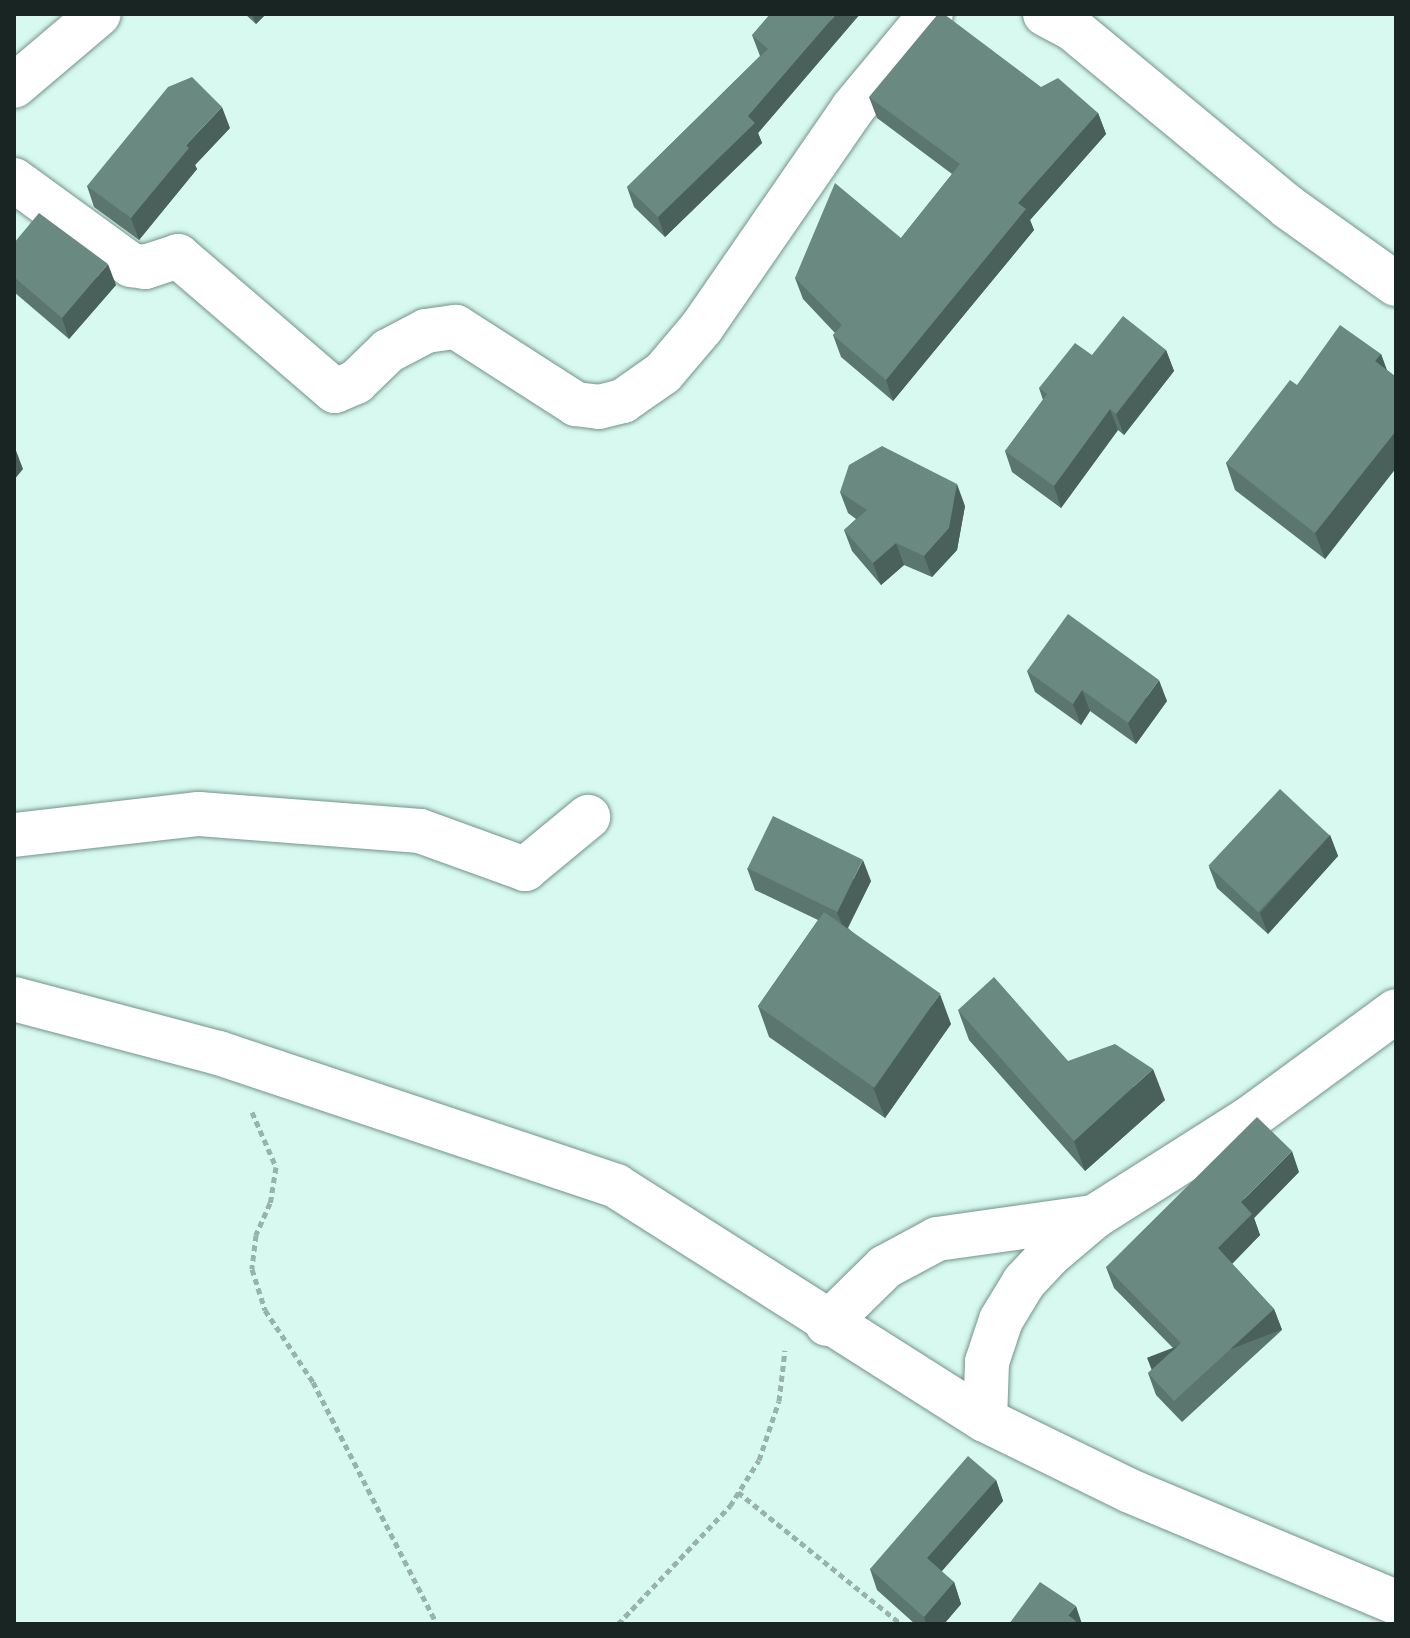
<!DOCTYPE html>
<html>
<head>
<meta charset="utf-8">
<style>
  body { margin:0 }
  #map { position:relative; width:1410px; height:1638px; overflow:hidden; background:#d7f9ef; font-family:"Golos Text",sans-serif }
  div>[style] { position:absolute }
  .path>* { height:5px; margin-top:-2.5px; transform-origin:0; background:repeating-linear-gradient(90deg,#98b3ab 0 6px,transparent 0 10px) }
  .roads { filter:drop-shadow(0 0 2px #74938a) drop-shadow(0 0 2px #74938a) }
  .street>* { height:44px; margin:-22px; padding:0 22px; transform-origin:22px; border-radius:22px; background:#fff }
  .wall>* { inset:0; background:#5b766e }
  .shaded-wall>* { inset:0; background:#4a605a; transform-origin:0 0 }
  .building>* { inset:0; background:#6a8980; transform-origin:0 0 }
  span { translate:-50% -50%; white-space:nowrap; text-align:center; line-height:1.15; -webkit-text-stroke:6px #d7f9ef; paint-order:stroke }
  .frame { position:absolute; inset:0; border:16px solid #192522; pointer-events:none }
</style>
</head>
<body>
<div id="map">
  <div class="path">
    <i style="left:252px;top:1112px;width:60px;rotate:66.4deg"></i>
    <i style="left:276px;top:1167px;width:36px;rotate:99deg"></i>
    <i style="left:270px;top:1203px;width:35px;rotate:114deg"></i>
    <i style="left:256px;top:1235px;width:34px;rotate:97deg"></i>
    <i style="left:252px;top:1269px;width:43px;rotate:72.4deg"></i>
    <i style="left:265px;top:1310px;width:87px;rotate:56.3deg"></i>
    <i style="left:313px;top:1382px;width:272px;rotate:62.9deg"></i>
    <i style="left:738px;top:1492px;width:210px;rotate:39deg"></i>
    <i style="left:618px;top:1624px;width:163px;rotate:-46.5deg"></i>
    <i style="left:730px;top:1506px;width:54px;rotate:-57.8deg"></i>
    <i style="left:759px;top:1460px;width:62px;rotate:-71.3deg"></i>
    <i style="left:779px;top:1401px;width:51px;rotate:-83.3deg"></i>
  </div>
  <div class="roads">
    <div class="street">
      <i style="left:1045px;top:14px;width:32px;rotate:28deg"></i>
      <i style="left:1073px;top:29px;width:279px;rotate:39.6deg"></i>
      <i style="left:1288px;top:207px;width:133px;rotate:35.5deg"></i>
      <i style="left:14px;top:86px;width:111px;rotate:-40.3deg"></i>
      <i style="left:14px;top:180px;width:145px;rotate:36deg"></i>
      <i style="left:131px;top:265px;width:14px;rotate:8deg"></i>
      <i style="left:145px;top:267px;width:35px;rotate:-18deg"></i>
      <i style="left:178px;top:256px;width:207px;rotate:40.7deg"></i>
      <i style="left:335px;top:391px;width:23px;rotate:-23deg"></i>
      <i style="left:356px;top:382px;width:45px;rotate:-44.1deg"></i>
      <i style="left:388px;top:351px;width:43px;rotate:-27.8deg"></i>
      <i style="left:426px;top:331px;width:30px;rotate:-8deg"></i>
      <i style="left:456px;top:327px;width:143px;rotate:32.7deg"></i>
      <i style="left:576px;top:404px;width:23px;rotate:7deg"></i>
      <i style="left:599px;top:407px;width:25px;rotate:-14deg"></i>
      <i style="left:623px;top:401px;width:49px;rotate:-35deg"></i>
      <i style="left:663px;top:373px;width:60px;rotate:-49.7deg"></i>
      <i style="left:702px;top:327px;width:266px;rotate:-55.4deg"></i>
      <i style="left:853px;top:108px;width:122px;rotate:-50.3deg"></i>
      <i style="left:14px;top:835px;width:186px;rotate:-6.5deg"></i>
      <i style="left:199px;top:814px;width:222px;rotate:4.4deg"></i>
      <i style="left:420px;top:831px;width:112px;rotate:19.9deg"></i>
      <i style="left:525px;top:869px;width:82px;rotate:-39.5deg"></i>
      <i style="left:14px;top:999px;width:212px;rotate:14.8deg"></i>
      <i style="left:219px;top:1053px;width:419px;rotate:18.5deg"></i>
      <i style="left:616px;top:1186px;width:437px;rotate:32.4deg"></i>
      <i style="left:985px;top:1420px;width:161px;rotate:26.1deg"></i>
      <i style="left:1130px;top:1491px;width:288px;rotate:22.7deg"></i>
      <i style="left:827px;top:1324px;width:81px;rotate:-44.5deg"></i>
      <i style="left:885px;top:1267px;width:59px;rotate:-28.3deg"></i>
      <i style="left:937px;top:1239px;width:159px;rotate:-8deg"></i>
      <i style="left:985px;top:1420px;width:58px;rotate:-88deg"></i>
      <i style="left:987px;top:1362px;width:44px;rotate:-71.6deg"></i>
      <i style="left:1001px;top:1320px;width:44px;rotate:-58.8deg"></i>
      <i style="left:1024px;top:1282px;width:35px;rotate:-47deg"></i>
      <i style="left:1048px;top:1256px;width:60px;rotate:-40.3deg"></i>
      <i style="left:1094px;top:1217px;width:185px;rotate:-32.4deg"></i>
      <i style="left:1250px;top:1118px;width:181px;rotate:-36.2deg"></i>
    </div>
  </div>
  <div class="wall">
    <i style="clip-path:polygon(245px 14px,266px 14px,256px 24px)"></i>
    <i style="clip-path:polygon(860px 14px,758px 133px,762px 143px,665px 237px,634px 207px,627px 187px,760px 56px,752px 35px)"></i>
    <i style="clip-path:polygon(1041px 87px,1098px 113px,1106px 134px,1030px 220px,1034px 230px,893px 401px,841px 357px,833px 335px,835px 333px,803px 299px,795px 278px,901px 238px,952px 174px,877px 118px,869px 97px)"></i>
    <i style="clip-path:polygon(230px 128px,195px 165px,197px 169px,139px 240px,94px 207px,87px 186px)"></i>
    <i style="clip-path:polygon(14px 243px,116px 285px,69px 339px,14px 292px)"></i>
    <i style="clip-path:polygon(1166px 350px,1174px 371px,1124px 435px,1118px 430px,1061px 508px,1012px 472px,1005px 451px,1043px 400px,1039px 388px,1092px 355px)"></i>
    <i style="clip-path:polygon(1381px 354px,1387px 370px,1396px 377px,1396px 468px,1325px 559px,1235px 490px,1226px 463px,1297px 385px)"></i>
    <i style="clip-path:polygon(840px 492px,965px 506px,957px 550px,932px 577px,904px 565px,881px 585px,852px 551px,844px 530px,856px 519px,848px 513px)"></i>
    <i style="clip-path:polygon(1027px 671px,1167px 701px,1136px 744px,1090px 711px,1081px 725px,1035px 692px)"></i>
    <i style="clip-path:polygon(1330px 835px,1338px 856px,1268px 934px,1217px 888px,1209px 867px)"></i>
    <i style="clip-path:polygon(747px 868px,871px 881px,848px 928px,951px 1024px,885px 1118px,769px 1037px,758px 1006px,818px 920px,755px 890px)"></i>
    <i style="clip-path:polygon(958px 1010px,1068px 1061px,1165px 1100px,1085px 1171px,969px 1040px)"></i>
    <i style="clip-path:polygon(1299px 1172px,1254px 1218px,1260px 1235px,1232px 1264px,1274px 1309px,1282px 1330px,1182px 1422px,1156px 1395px,1148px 1373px,1174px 1349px,1114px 1288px,1106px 1267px)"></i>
    <i style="clip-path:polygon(996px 1480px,1003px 1501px,941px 1572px,954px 1582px,961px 1604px,944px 1624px,915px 1624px,877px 1590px,870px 1569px)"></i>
  </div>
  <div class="shaded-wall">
    <i style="clip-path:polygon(252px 14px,266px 14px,256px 24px)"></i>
    <i style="clip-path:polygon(836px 14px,860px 14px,758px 133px,762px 143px,665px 237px,658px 217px,748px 116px)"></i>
    <i style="clip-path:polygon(222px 107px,230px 128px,195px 165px,197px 169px,139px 240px,131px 218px,186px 145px)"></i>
    <i style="clip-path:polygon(1098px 113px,1106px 134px,1030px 220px,1034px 230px,893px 401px,886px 380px,1018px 203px)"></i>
    <i style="clip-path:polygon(108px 264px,116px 285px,69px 339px,62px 318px)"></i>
    <i style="clip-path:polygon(1166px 350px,1174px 371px,1124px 435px,1116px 414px)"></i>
    <i style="clip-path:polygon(1381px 354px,1390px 380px,1375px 361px)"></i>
    <i style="clip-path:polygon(1110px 409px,1118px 430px,1061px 508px,1054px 486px)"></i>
    <i style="clip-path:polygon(1395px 430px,1396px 468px,1325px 559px,1315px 533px)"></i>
    <i style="clip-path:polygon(15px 448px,23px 469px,14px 480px,14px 449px)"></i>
    <i style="clip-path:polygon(957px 484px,965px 506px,957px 550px,932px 577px,924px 556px)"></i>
    <i style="clip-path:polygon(896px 543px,904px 565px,881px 585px,873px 563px)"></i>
    <i style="clip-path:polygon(1159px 680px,1167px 701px,1136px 744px,1128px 723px)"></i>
    <i style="clip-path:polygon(1082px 690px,1090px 711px,1081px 725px,1073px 704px)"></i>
    <i style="clip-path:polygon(1330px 835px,1338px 856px,1268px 934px,1260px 913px)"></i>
    <i style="clip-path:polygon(863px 860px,871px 881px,845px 933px,837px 912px)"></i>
    <i style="clip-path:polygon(940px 994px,951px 1024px,885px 1118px,873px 1087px)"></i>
    <i style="clip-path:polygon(1153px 1069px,1165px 1100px,1085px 1171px,1074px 1141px)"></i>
    <i style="clip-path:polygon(1292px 1151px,1299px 1172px,1254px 1218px,1260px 1235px,1226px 1270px,1218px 1248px,1241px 1202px)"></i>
    <i style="left:1274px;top:1309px;width:22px;height:136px;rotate:69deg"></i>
    <i style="clip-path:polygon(996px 1480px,1003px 1501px,934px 1580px,927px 1558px)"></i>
    <i style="clip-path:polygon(954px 1582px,961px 1604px,944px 1624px,926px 1624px,924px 1617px)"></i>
    <i style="clip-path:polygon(1076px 1606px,1082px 1624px,1071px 1624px,1068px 1615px)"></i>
  </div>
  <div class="building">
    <i style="clip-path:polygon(770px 14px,836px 14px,748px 116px,755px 123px,658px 217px,627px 187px,768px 49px,752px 35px)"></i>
    <i style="clip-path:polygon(938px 14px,944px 14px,1041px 87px,1058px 78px,1098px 113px,1018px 203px,1026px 209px,886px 380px,833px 335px,842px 325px,795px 278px,835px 183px,901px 238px,960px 164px,869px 97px)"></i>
    <i style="clip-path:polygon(192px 77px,222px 107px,186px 145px,189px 148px,131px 218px,87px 186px,168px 87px)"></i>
    <i style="clip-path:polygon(39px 213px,108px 264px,62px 318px,14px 277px,14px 243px)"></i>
    <i style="clip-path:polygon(1123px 316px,1166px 350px,1116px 414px,1110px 409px,1054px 486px,1005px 451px,1047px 394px,1039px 388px,1075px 343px,1092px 355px)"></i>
    <i style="clip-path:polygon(1340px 325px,1381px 354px,1375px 361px,1396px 377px,1396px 431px,1315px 533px,1226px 463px,1290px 380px,1297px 385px)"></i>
    <i style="clip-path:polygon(882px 446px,957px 484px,949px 528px,924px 556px,896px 543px,873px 563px,844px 530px,867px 510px,840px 492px,849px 465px)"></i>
    <i style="clip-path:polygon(1068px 614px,1159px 680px,1128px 723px,1082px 690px,1073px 704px,1027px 671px)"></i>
    <i style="left:1280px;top:789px;width:68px;height:105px;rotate:43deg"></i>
    <i style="left:773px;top:816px;width:100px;height:58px;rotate:26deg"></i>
    <i style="left:824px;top:912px;width:142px;height:115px;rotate:35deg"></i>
    <i style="clip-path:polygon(994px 977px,1068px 1061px,1115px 1044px,1153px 1069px,1074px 1141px,958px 1010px)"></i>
    <i style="clip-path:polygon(1257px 1117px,1292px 1151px,1241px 1202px,1252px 1214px,1218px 1248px,1274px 1309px,1174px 1401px,1148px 1373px,1181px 1343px,1106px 1267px)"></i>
    <i style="clip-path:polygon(968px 1456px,996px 1480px,927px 1558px,954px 1582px,924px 1617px,870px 1569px)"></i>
    <i style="clip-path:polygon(1040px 1582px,1076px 1606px,1068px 1615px,1076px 1621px,1074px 1624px,1009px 1624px)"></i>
  </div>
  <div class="frame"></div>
</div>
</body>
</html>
